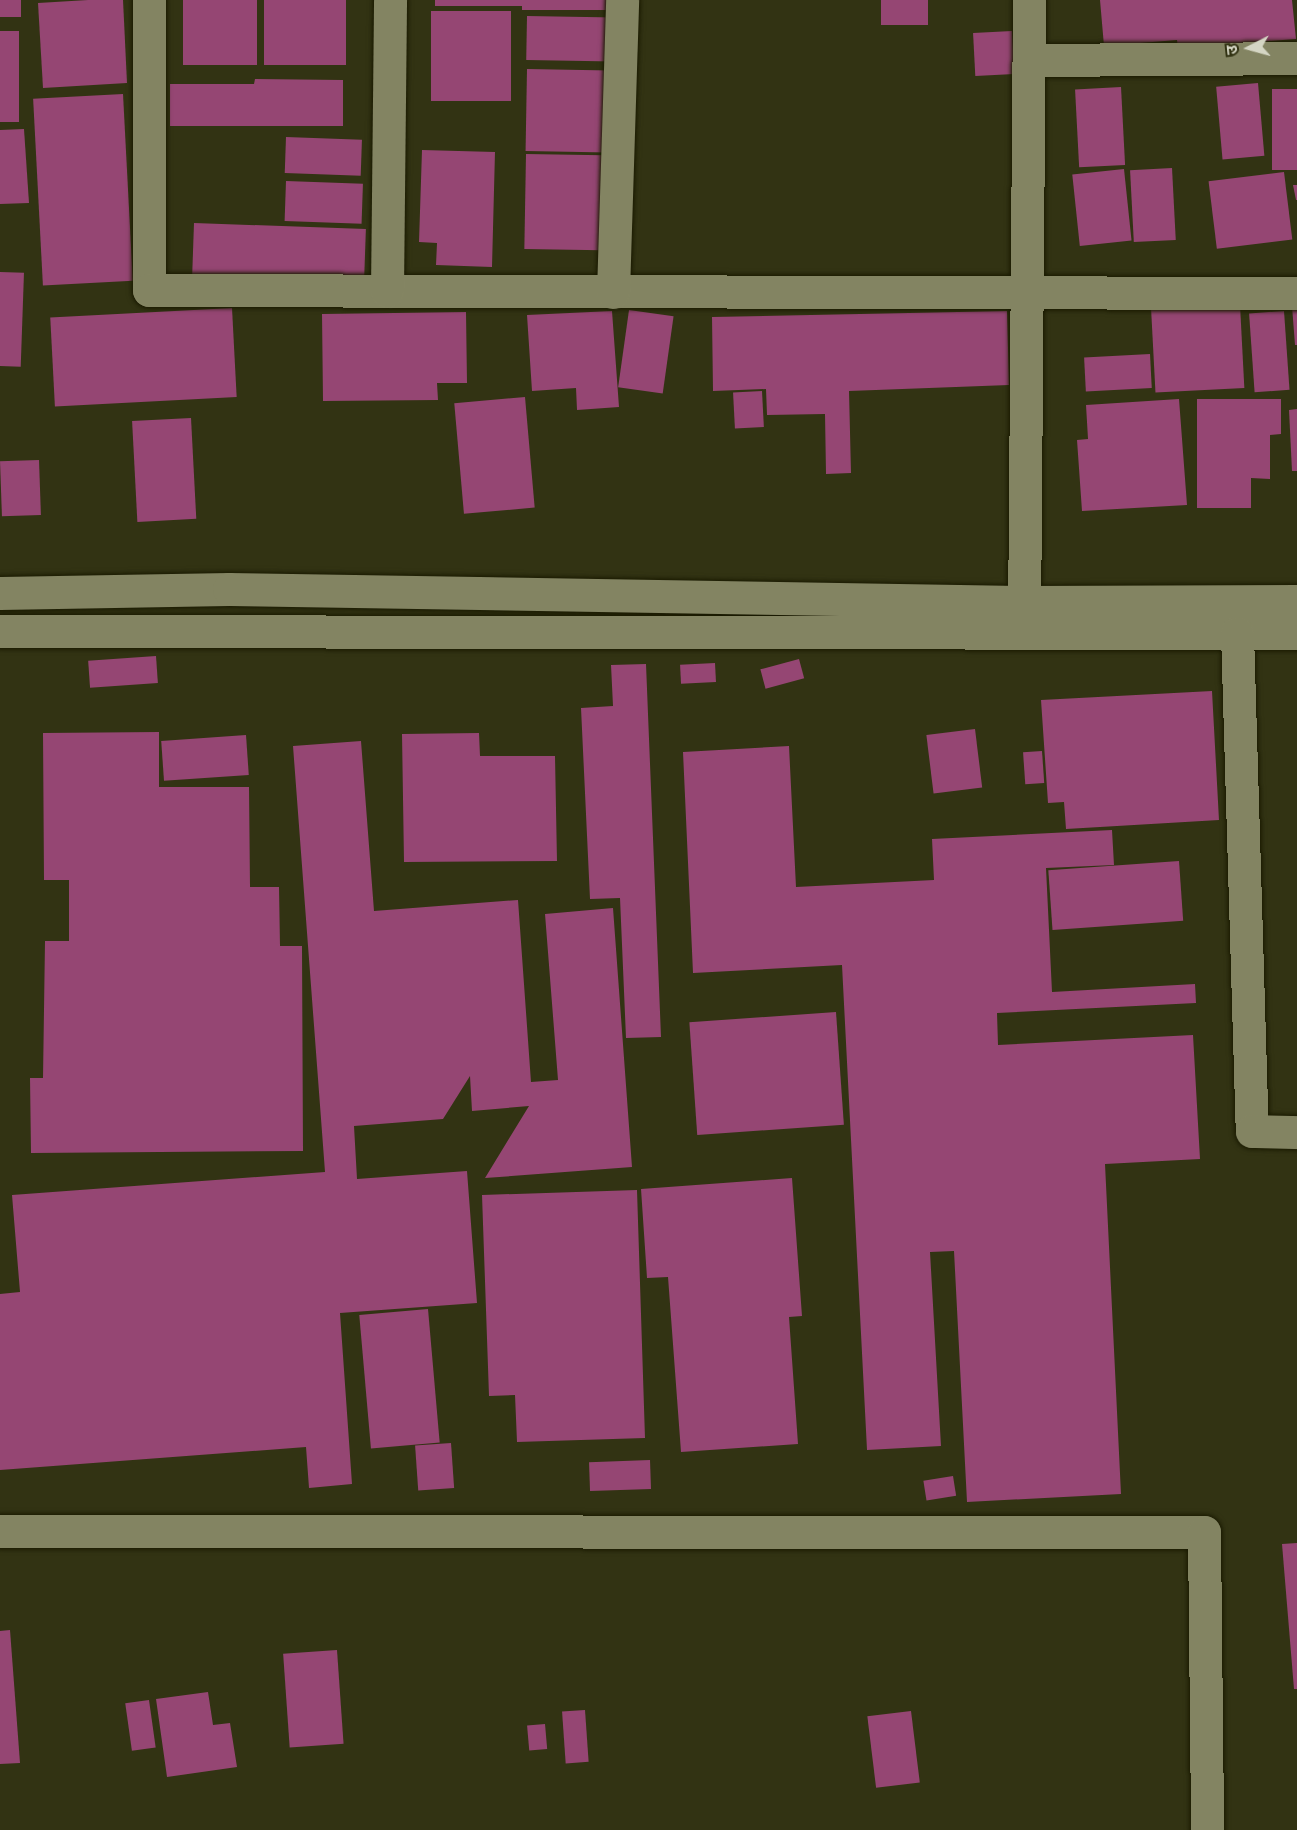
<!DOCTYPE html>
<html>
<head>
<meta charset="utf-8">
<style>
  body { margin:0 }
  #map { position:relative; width:1297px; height:1830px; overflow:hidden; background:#323313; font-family:"Golos Text","Noto Sans Devanagari",sans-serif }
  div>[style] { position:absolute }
  .building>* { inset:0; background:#954673; transform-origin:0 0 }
  .roads { filter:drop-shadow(0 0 2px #1a1a00) drop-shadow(0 0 2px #1a1a00) }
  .minor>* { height:33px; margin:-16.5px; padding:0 16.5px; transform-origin:16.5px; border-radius:16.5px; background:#838462 }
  span { translate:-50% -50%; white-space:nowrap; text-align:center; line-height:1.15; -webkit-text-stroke:6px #323313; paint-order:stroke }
  .north { position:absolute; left:1219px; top:18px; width:60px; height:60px; -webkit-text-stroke:4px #323313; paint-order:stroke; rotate:264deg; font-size:16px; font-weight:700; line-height:24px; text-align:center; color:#d5d6c4 }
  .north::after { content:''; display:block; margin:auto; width:21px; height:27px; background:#d5d6c4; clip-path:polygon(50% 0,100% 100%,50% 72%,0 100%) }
</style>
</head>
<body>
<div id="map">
  <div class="building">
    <i style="left:0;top:0;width:21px;height:17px"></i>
    <i style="clip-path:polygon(88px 0,123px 0,127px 83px,43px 88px,38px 3px)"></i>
    <i style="left:183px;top:0;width:74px;height:65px"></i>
    <i style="left:264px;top:0;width:82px;height:65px"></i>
    <i style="clip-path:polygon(435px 0,613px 0,613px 10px,522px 10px,522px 6px,435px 6px)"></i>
    <i style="left:881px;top:0;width:47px;height:25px"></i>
    <i style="clip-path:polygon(1100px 0,1292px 0,1296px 39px,1178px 48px,1177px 40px,1104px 46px)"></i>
    <i style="left:431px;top:11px;width:80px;height:90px"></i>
    <i style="left:527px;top:16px;width:88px;height:44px;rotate:1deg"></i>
    <i style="left:0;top:31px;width:19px;height:91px"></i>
    <i style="left:1012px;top:31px;width:43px;height:39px;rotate:87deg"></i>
    <i style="left:527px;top:69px;width:83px;height:82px;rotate:1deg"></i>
    <i style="clip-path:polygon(255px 79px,343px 80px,343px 126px,170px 126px,170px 84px,254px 84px)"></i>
    <i style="left:1258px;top:83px;width:73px;height:42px;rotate:85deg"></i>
    <i style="left:1121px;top:87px;width:78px;height:46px;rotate:87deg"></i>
    <i style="left:1272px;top:89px;width:25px;height:81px"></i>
    <i style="left:123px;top:94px;width:187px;height:90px;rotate:87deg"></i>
    <i style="clip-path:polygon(24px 129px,29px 203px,0 204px,0 130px)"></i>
    <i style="left:286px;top:137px;width:76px;height:36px;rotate:2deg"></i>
    <i style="clip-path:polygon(422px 150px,495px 152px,492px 267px,436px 265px,437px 243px,419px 242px)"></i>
    <i style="left:526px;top:154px;width:77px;height:95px;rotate:1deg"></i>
    <i style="left:1172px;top:168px;width:72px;height:42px;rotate:87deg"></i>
    <i style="left:1124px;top:169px;width:72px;height:52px;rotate:84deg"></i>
    <i style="left:1284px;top:172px;width:68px;height:76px;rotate:83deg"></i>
    <i style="left:286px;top:181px;width:77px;height:40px;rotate:2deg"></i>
    <i style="clip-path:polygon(1293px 185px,1297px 185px,1297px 200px,1296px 200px)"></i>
    <i style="left:194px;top:223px;width:172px;height:53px;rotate:2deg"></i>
    <i style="left:0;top:272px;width:24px;height:94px;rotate:2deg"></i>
    <i style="left:1240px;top:305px;width:83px;height:89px;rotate:87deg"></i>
    <i style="clip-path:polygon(1297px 305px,1297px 345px,1295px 345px,1292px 306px)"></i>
    <i style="left:232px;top:308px;width:89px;height:182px;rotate:87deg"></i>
    <i style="left:629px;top:310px;width:45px;height:78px;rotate:8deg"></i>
    <i style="clip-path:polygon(612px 311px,619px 407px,577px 410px,576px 388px,532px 391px,527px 315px)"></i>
    <i style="clip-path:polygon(1007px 311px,1009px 385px,849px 391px,851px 473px,826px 474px,825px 414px,767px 415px,766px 389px,713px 391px,712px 317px)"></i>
    <i style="left:1284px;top:311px;width:79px;height:35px;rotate:86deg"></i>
    <i style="clip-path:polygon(466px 312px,467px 383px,437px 383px,438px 400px,323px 401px,322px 314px)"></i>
    <i style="left:1150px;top:354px;width:34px;height:66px;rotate:87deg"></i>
    <i style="left:762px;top:391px;width:36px;height:29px;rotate:87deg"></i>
    <i style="left:525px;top:397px;width:111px;height:71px;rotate:85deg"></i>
    <i style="clip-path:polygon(1179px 399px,1187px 505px,1082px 511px,1077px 440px,1088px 439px,1086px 405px)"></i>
    <i style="clip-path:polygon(1197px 399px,1281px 399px,1281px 434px,1270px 435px,1270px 479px,1251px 478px,1251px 508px,1197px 508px)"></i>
    <i style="clip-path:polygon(1297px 409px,1297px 471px,1292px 471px,1289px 410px)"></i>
    <i style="left:191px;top:418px;width:101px;height:59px;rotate:87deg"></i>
    <i style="left:39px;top:460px;width:55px;height:39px;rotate:88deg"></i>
    <i style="left:156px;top:656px;width:27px;height:68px;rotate:86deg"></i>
    <i style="left:799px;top:659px;width:20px;height:40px;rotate:75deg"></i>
    <i style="left:715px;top:663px;width:19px;height:35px;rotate:87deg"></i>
    <i style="clip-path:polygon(646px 664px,661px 1037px,626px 1038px,620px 898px,590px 899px,581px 708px,613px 706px,611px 665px)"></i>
    <i style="clip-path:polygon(1212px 691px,1219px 820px,1066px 829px,1064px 802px,1048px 803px,1041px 700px)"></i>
    <i style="left:975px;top:729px;width:59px;height:49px;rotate:83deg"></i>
    <i style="clip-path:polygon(159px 732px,159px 787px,249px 787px,250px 887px,279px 887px,280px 946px,302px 946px,303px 1151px,31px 1153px,30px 1078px,43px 1078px,45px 941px,69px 941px,69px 880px,44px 880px,43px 733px)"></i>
    <i style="clip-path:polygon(479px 733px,480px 756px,555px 756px,557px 861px,404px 862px,402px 734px)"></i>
    <i style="left:246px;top:735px;width:40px;height:85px;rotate:86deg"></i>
    <i style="clip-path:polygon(361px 741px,374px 911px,518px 900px,531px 1082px,558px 1080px,545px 914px,613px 908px,632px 1167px,485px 1178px,529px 1106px,472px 1111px,470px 1076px,443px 1119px,354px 1126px,357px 1179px,467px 1171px,477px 1303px,340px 1313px,352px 1484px,309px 1488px,306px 1447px,0 1470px,0 1294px,20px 1292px,12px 1195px,325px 1172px,293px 746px)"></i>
    <i style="clip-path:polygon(789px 746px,796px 887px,934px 880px,932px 839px,1112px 830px,1114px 865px,1046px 868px,1052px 992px,1195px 984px,1196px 1003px,997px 1013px,998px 1045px,1193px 1035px,1200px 1159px,1105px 1164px,1121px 1494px,967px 1502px,954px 1251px,930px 1252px,941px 1446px,867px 1450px,842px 965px,693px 973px,683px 752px)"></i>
    <i style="left:1042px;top:751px;width:32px;height:19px;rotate:86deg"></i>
    <i style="left:1179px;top:861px;width:60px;height:131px;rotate:86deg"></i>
    <i style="left:836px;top:1012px;width:113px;height:147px;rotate:86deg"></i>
    <i style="clip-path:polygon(792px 1178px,802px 1316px,789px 1317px,798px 1444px,681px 1452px,668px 1277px,647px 1278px,641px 1189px)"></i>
    <i style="clip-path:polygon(637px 1190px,645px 1438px,517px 1442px,515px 1395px,489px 1396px,482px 1195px)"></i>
    <i style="left:428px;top:1309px;width:134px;height:69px;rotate:85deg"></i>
    <i style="left:451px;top:1443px;width:45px;height:36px;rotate:86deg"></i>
    <i style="left:650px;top:1460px;width:29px;height:61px;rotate:88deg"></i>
    <i style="left:953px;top:1476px;width:20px;height:30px;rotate:81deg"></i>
    <i style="clip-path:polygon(1297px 1543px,1297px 1689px,1294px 1689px,1282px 1544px)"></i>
    <i style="clip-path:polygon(10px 1630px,20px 1763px,0 1764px,0 1631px)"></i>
    <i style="left:337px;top:1650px;width:94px;height:54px;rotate:86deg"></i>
    <i style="clip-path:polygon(208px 1692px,213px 1725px,230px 1723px,237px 1767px,167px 1777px,156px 1699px)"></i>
    <i style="left:149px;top:1700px;width:48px;height:24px;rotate:82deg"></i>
    <i style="left:585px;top:1710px;width:52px;height:23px;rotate:86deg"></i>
    <i style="left:911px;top:1711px;width:72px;height:44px;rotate:83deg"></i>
    <i style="left:545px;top:1724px;width:25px;height:18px;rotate:85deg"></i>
  </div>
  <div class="roads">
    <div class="minor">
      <i style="left:149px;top:0;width:290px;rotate:90deg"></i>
      <i style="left:149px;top:290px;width:1148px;rotate:0.15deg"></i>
      <i style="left:1029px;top:60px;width:268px;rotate:-0.4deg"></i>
      <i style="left:387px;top:291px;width:291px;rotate:-89.4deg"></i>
      <i style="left:613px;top:292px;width:292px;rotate:-88.2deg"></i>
      <i style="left:0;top:593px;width:229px;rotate:-1deg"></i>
      <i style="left:229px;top:589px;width:796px;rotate:0.94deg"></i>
      <i style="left:1025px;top:602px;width:272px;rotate:-0.2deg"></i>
      <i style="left:1024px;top:624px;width:624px;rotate:-89.54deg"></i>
      <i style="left:0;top:631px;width:1297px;rotate:0.09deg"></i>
      <i style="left:1237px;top:633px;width:498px;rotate:88.3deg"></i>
      <i style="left:1252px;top:1131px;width:45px;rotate:1.3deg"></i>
      <i style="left:0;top:1531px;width:1204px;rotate:0.05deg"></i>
      <i style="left:1204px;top:1532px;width:298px;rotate:89.4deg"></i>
    </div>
  </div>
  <div class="north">उ</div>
</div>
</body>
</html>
